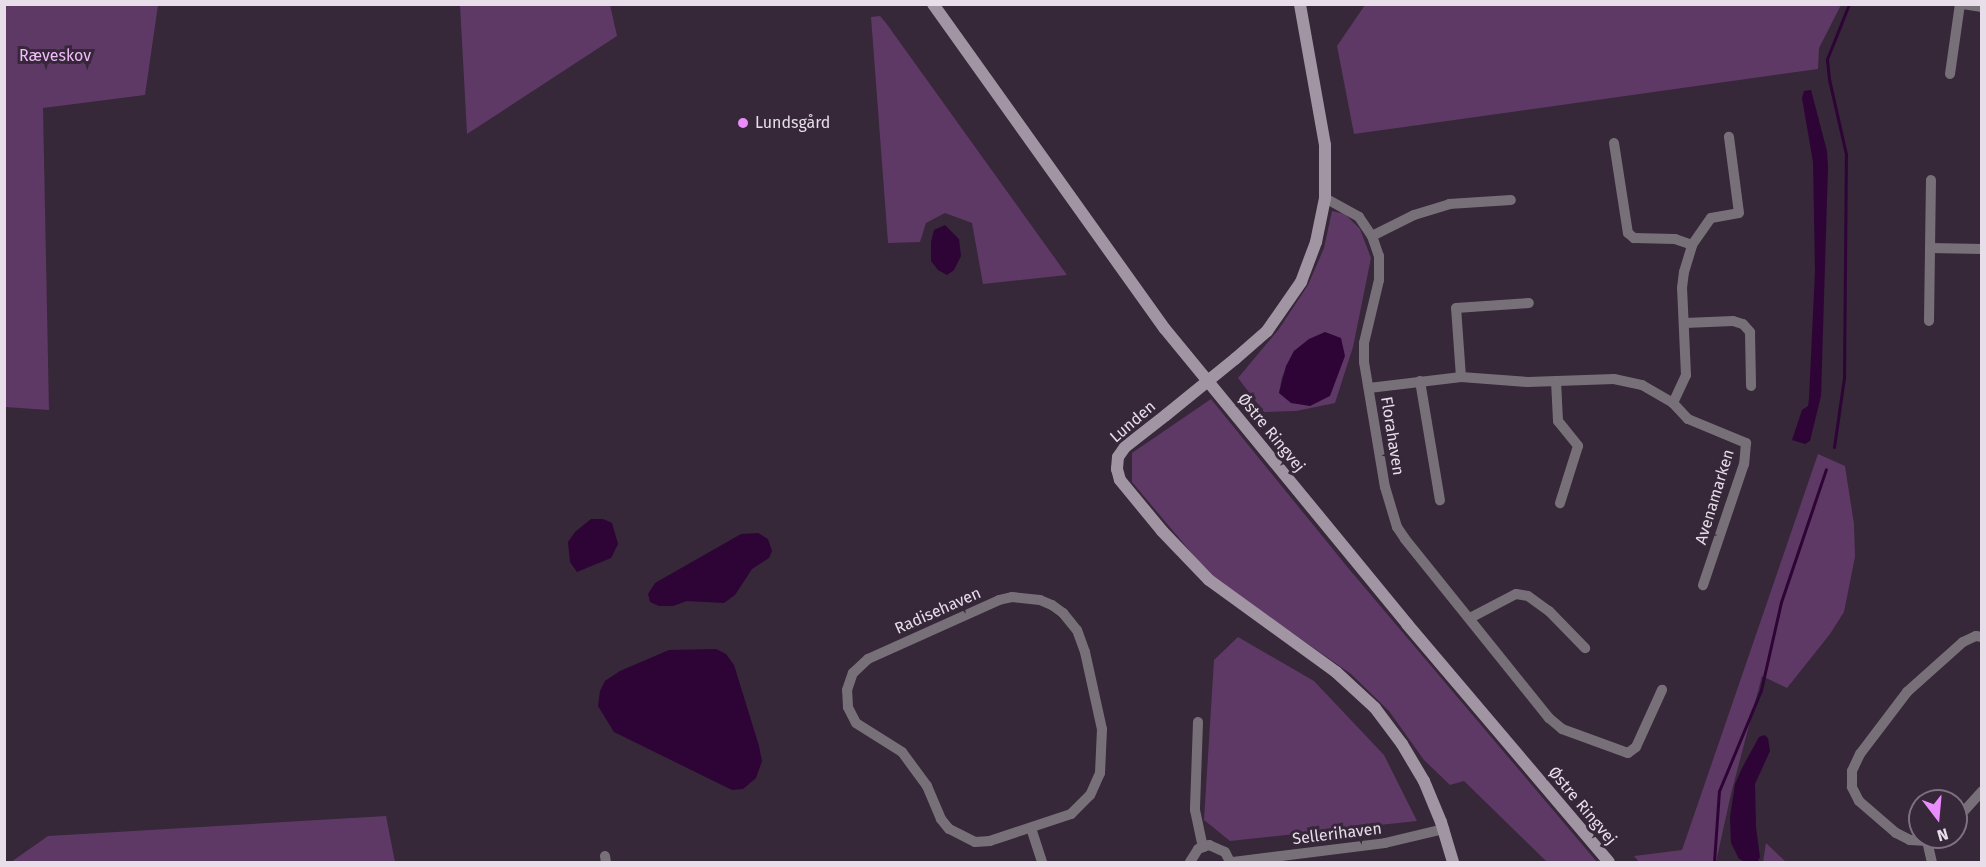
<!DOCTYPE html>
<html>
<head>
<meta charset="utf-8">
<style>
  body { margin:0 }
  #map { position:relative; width:1986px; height:867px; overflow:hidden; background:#362739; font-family:"Fira Sans",sans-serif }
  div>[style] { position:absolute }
  .green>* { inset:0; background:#5e3965 }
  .water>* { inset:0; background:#2e0436 }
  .stream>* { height:3px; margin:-1.5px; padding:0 1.5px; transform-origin:1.5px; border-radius:1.5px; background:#2e0436 }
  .street>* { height:10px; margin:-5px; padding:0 5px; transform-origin:5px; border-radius:5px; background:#787079 }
  .secondary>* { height:12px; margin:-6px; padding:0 6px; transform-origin:6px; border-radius:6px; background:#a195a4 }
  .secondary-bridge>* { height:12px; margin:-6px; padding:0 6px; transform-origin:6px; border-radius:6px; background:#a195a4 }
  .dots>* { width:16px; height:16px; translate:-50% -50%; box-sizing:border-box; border:3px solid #362739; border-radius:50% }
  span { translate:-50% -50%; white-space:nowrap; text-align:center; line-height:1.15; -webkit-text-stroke:6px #362739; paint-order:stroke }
  .park-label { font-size:16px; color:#f0bcfa }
  .poi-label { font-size:16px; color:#e7dee9 }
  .left { translate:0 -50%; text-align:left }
  .street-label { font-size:16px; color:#e7dee9 }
  .frame { position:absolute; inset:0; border:6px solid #e7dee9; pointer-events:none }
  .north { position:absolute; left:1908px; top:789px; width:60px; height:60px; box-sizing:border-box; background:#362739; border:2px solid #7d707f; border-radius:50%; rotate:164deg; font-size:16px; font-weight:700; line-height:24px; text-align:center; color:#e7dee9 }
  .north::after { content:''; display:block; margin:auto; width:21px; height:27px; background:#ea8dfc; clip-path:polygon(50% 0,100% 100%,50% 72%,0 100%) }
</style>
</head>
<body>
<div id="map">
  <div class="green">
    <i style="clip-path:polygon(4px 5px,158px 5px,145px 95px,43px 108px,49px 410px,5px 407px)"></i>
    <i style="clip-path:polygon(460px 5px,610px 5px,617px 36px,467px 134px)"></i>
    <i style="clip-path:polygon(1365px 5px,1365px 4px,1841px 5px,1819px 48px,1818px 69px,1354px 134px,1337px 46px)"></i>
    <i style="clip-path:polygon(880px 16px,886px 23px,1067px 275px,983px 284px,972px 223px,945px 213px,926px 223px,920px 242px,888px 243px,871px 17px)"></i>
    <i style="clip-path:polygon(evenodd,1332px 211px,1345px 214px,1360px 229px,1371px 258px,1353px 347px,1335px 403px,1296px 411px,1264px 412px,1238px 378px,1279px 329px,1308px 285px,1324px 248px,1332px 211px,1310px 339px,1279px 393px,1282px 377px,1294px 351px,1310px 339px)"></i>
    <i style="clip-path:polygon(1211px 399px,1349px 569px,1597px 862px,1547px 862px,1464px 781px,1450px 785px,1424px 760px,1389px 711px,1351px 674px,1210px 575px,1132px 482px,1132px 453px)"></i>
    <i style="clip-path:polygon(1818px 454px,1845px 466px,1854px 524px,1855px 557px,1844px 612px,1830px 634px,1787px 688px,1762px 676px,1731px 794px,1716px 862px,1639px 862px,1634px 856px,1682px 850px)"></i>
    <i style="clip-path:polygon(1238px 637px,1314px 681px,1384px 755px,1417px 821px,1230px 841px,1204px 820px,1214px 660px)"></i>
    <i style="clip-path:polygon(386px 816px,395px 862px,11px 862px,48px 836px)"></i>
    <i style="clip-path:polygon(1766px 843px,1786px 862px,1763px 862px)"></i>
  </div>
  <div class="water">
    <i style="clip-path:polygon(1811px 90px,1827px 151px,1828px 167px,1821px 396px,1810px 441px,1805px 444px,1792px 440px,1802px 410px,1808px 406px,1809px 399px,1815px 271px,1813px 162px,1802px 98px,1804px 91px)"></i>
    <i style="clip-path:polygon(945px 225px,959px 239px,961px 256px,954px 270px,947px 275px,938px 270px,931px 261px,931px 242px,934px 230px)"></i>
    <i style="clip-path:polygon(1325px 332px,1341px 338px,1345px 356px,1330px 396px,1310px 406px,1291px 403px,1279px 393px,1286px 366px,1294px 351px,1309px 339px)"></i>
    <i style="clip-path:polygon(591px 519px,603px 519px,612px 523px,618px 544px,611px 558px,577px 572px,570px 562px,568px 542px,575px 532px)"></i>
    <i style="clip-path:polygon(758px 533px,768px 539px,772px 551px,769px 558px,752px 569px,735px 595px,724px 603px,687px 601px,673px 606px,659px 606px,650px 602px,648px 594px,655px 583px,741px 534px)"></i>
    <i style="clip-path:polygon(716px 649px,726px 654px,734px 665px,759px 746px,762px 761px,756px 778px,743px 789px,732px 790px,614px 732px,598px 706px,600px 691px,605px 681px,620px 671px,669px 650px)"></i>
    <i style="clip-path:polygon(1764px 735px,1768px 738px,1770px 751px,1755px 784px,1756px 827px,1760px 857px,1758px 861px,1746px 862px,1739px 859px,1731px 843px,1730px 817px,1735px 784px,1742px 768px,1759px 737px)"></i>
  </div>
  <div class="stream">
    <i style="left:1834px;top:447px;width:70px;rotate:-81.8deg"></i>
    <i style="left:1844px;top:378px;width:224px;rotate:-89.5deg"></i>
    <i style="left:1846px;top:154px;width:77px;rotate:-102.8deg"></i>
    <i style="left:1829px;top:79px;width:20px;rotate:-96deg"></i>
    <i style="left:1827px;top:59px;width:59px;rotate:-68.2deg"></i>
    <i style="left:1714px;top:862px;width:71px;rotate:-86deg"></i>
    <i style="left:1719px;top:791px;width:109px;rotate:-67.4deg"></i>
    <i style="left:1761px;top:690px;width:90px;rotate:-77.2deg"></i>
    <i style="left:1781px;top:602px;width:140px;rotate:-71.3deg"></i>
  </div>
  <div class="street">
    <i style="left:1963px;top:4px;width:19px;rotate:9deg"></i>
    <i style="left:1950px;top:74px;width:71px;rotate:-81.9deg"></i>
    <i style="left:1614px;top:143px;width:91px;rotate:81.2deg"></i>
    <i style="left:1628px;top:233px;width:8px;rotate:40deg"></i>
    <i style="left:1634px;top:238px;width:41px;rotate:1.4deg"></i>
    <i style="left:1675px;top:239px;width:18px;rotate:19deg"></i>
    <i style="left:1325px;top:198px;width:39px;rotate:29deg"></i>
    <i style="left:1359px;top:217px;width:23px;rotate:56deg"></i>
    <i style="left:1372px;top:236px;width:21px;rotate:71deg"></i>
    <i style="left:1379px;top:256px;width:24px;rotate:90deg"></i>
    <i style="left:1379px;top:280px;width:65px;rotate:103.4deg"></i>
    <i style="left:1364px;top:343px;width:19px;rotate:90deg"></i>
    <i style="left:1364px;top:362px;width:127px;rotate:80.5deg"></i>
    <i style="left:1385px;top:487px;width:42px;rotate:73.3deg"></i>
    <i style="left:1397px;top:527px;width:14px;rotate:56deg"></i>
    <i style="left:1405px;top:539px;width:230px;rotate:51.2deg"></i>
    <i style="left:1549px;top:718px;width:17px;rotate:40deg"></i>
    <i style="left:1562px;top:729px;width:70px;rotate:20deg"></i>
    <i style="left:1628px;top:753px;width:10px;rotate:-37deg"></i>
    <i style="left:1636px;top:747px;width:63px;rotate:-65.5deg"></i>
    <i style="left:1372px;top:236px;width:47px;rotate:-26.6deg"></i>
    <i style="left:1414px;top:215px;width:37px;rotate:-17deg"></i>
    <i style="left:1449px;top:204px;width:62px;rotate:-3.7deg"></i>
    <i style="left:1930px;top:248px;width:52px;rotate:1.1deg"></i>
    <i style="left:1929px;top:321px;width:141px;rotate:-89.2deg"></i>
    <i style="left:1685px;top:323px;width:48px;rotate:-2.4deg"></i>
    <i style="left:1733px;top:321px;width:10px;rotate:17deg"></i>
    <i style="left:1743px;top:324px;width:11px;rotate:49deg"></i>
    <i style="left:1750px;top:332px;width:54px;rotate:88.9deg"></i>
    <i style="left:1461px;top:377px;width:69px;rotate:-94.1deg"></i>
    <i style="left:1456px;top:308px;width:73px;rotate:-3.9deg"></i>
    <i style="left:1420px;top:381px;width:121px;rotate:80.5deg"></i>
    <i style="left:1556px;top:381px;width:40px;rotate:87.1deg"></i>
    <i style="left:1558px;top:421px;width:32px;rotate:51deg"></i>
    <i style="left:1578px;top:446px;width:60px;rotate:107.5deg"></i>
    <i style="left:1369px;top:388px;width:93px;rotate:-6.8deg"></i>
    <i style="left:1461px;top:377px;width:67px;rotate:4.3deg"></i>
    <i style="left:1528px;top:382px;width:86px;rotate:-2deg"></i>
    <i style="left:1614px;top:379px;width:29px;rotate:12deg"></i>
    <i style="left:1642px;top:385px;width:36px;rotate:30deg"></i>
    <i style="left:1673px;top:403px;width:22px;rotate:47deg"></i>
    <i style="left:1688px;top:419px;width:63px;rotate:22.5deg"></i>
    <i style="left:1746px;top:443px;width:21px;rotate:95deg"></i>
    <i style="left:1744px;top:464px;width:128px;rotate:108.7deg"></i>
    <i style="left:1673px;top:403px;width:31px;rotate:-65deg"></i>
    <i style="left:1686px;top:375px;width:87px;rotate:-92.6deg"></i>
    <i style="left:1682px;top:288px;width:16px;rotate:-83deg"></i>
    <i style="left:1684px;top:272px;width:28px;rotate:-73deg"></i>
    <i style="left:1692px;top:245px;width:33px;rotate:-55deg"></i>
    <i style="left:1711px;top:218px;width:28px;rotate:-10deg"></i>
    <i style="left:1739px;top:213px;width:77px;rotate:-97.5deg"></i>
    <i style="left:1012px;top:597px;width:28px;rotate:6deg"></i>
    <i style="left:1040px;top:600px;width:13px;rotate:23deg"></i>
    <i style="left:1052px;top:605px;width:14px;rotate:36deg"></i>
    <i style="left:1063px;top:613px;width:22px;rotate:51deg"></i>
    <i style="left:1077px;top:630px;width:23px;rotate:70deg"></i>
    <i style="left:1085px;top:652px;width:79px;rotate:77.6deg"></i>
    <i style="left:1102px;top:729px;width:44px;rotate:92.6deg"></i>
    <i style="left:1100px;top:773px;width:24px;rotate:114deg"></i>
    <i style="left:1090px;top:795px;width:27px;rotate:135deg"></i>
    <i style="left:1071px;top:814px;width:85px;rotate:161.6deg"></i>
    <i style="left:990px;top:841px;width:15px;rotate:176deg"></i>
    <i style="left:975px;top:842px;width:29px;rotate:-153deg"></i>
    <i style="left:949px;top:829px;width:13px;rotate:-129deg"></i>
    <i style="left:941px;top:819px;width:36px;rotate:-113deg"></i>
    <i style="left:927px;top:786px;width:42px;rotate:-126.3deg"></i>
    <i style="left:902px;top:752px;width:54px;rotate:-147.8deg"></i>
    <i style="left:856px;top:723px;width:18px;rotate:-117deg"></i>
    <i style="left:848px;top:707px;width:17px;rotate:-93deg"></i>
    <i style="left:847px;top:690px;width:18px;rotate:-71deg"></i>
    <i style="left:853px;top:673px;width:21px;rotate:-43deg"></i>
    <i style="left:868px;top:659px;width:144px;rotate:-24.2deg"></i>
    <i style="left:999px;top:600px;width:13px;rotate:-13deg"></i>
    <i style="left:1470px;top:618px;width:52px;rotate:-27.6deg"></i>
    <i style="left:1516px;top:594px;width:12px;rotate:9deg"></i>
    <i style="left:1528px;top:596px;width:26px;rotate:36deg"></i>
    <i style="left:1549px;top:611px;width:52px;rotate:45.8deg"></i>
    <i style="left:1198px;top:722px;width:88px;rotate:92deg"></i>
    <i style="left:1195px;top:810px;width:38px;rotate:78deg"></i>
    <i style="left:1956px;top:820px;width:39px;rotate:-48deg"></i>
    <i style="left:1031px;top:828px;width:36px;rotate:72deg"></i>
    <i style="left:1935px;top:837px;width:9px;rotate:153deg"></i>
    <i style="left:1927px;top:841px;width:17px;rotate:-177deg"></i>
    <i style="left:1910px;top:840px;width:16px;rotate:-153deg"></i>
    <i style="left:1896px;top:833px;width:49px;rotate:-139.1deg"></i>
    <i style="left:1859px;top:801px;width:16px;rotate:-117deg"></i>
    <i style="left:1852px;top:787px;width:16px;rotate:-90deg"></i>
    <i style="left:1852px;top:771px;width:19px;rotate:-65deg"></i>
    <i style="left:1860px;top:754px;width:78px;rotate:-52.8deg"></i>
    <i style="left:1907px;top:692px;width:75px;rotate:-41.8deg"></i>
    <i style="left:1963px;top:642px;width:14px;rotate:-25deg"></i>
    <i style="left:1976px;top:636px;width:6px;rotate:9deg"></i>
    <i style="left:1927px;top:841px;width:22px;rotate:77deg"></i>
    <i style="left:605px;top:856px;width:6px;rotate:81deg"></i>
    <i style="left:1190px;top:862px;width:15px;rotate:-58deg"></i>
    <i style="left:1198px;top:849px;width:12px;rotate:-20deg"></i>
    <i style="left:1209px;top:845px;width:17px;rotate:24deg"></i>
    <i style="left:1225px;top:852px;width:11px;rotate:63deg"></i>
    <i style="left:1233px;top:862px;width:153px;rotate:-7.1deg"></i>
    <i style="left:1385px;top:843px;width:61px;rotate:-13.3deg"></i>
  </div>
  <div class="secondary">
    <i style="left:933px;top:4px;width:399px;rotate:54.5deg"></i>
    <i style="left:1165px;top:329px;width:382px;rotate:50.6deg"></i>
    <i style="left:1407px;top:624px;width:312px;rotate:49.7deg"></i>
    <i style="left:1235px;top:359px;width:43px;rotate:-41.2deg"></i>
    <i style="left:1267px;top:331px;width:60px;rotate:-55.2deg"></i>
    <i style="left:1301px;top:282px;width:43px;rotate:-69.4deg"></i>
    <i style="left:1316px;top:242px;width:45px;rotate:-78.4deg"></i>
    <i style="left:1325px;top:198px;width:53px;rotate:-90deg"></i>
    <i style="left:1325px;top:145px;width:143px;rotate:-100.1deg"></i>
    <i style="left:1166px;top:415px;width:52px;rotate:142deg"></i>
    <i style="left:1125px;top:447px;width:12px;rotate:125deg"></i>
    <i style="left:1118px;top:457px;width:12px;rotate:95deg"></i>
    <i style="left:1117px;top:469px;width:11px;rotate:75deg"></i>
    <i style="left:1120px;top:480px;width:66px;rotate:50.5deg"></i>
    <i style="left:1162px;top:531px;width:68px;rotate:46.2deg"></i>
    <i style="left:1209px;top:580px;width:157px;rotate:35.9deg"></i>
    <i style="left:1336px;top:672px;width:53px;rotate:42.7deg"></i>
    <i style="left:1375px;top:708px;width:45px;rotate:53.1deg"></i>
    <i style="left:1402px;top:744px;width:43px;rotate:59.3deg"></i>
    <i style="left:1424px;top:781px;width:44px;rotate:67.5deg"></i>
    <i style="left:1441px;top:822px;width:42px;rotate:73.3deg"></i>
  </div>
  <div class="secondary-bridge">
    <i style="left:1166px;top:415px;width:89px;rotate:-39.1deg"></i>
  </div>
  <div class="dots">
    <i style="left:743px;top:123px;background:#ea8dfc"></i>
  </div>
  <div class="park-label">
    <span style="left:55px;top:56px">Ræveskov</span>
  </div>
  <div class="poi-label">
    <span class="left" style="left:755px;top:123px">Lundsgård</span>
  </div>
  <div class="street-label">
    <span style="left:1133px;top:422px;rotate:-41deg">Lunden</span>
    <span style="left:1271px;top:433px;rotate:51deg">Østre Ringvej</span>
    <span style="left:1392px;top:436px;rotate:81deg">Florahaven</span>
    <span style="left:1715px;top:497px;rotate:-73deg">Avenamarken</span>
    <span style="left:938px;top:611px;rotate:-24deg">Radisehaven</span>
    <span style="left:1582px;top:806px;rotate:50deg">Østre Ringvej</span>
    <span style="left:1337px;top:834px;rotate:-7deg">Sellerihaven</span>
  </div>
  <div class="frame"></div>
  <div class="north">N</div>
</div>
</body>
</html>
